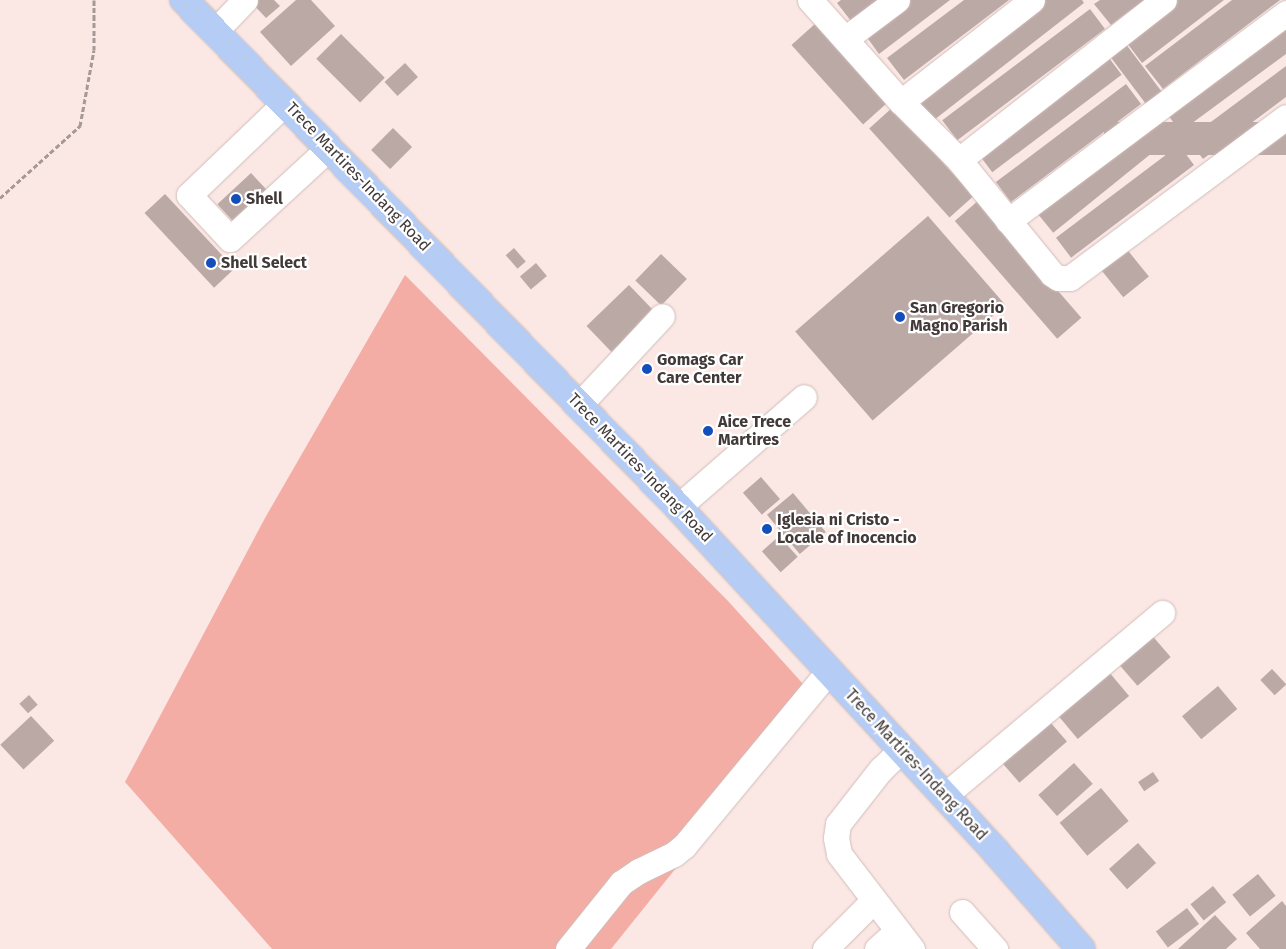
<!DOCTYPE html>
<html>
<head>
<meta charset="utf-8">
<style>
  body { margin:0 }
  #map { position:relative; width:1286px; height:949px; overflow:hidden; background:#fbe8e5; font-family:"Fira Sans",sans-serif }
  div>[style] { position:absolute }
  .green>* { inset:0; background:#f4ada4 }
  .building>* { inset:0; background:#bba9a6; transform-origin:0 0 }
  .path>* { height:3px; margin-top:-1.5px; transform-origin:0; background:repeating-linear-gradient(90deg,#a69896 0 5px,transparent 0 7.5px) }
  .roads { filter:drop-shadow(0 0 1px #d0bdba) drop-shadow(0 0 1px #d0bdba) }
  .minor>* { height:25px; margin:-12.5px; padding:0 12.5px; transform-origin:12.5px; border-radius:12.5px; background:#fff }
  .major>* { height:28px; margin:-14px; padding:0 14px; transform-origin:14px; border-radius:14px; background:#b5ccf4 }
  .dots>* { width:14px; height:14px; translate:-50% -50%; box-sizing:border-box; border:2px solid #fff; border-radius:50% }
  span { translate:-50% -50%; white-space:nowrap; text-align:center; line-height:1.15; -webkit-text-stroke:4.5px #fff; paint-order:stroke }
  .street-label { font-size:16px; color:#423a39 }
  .poi-label { font-size:16px; color:#423a39; font-weight:700 }
  .left { translate:0 -50%; text-align:left }
</style>
</head>
<body>
<div id="map">
  <div class="green">
    <i style="clip-path:polygon(405px 275px,728px 601px,814px 696px,611px 949px,272px 949px,125px 782px,265px 518px)"></i>
  </div>
  <div class="building">
    <i style="clip-path:polygon(253px 0,274px 0,280px 6px,266px 18px,251px 2px)"></i>
    <i style="clip-path:polygon(296px 0,311px 0,335px 26px,291px 66px,260px 32px)"></i>
    <i style="clip-path:polygon(841px 0,878px 0,851px 21px,837px 3px)"></i>
    <i style="clip-path:polygon(906px 0,950px 0,879px 54px,863px 32px)"></i>
    <i style="clip-path:polygon(964px 0,1009px 0,904px 80px,887px 58px)"></i>
    <i style="clip-path:polygon(1041px 0,1082px 0,1084px 3px,934px 120px,916px 98px)"></i>
    <i style="clip-path:polygon(1100px 0,1144px 0,1111px 25px,1094px 4px)"></i>
    <i style="clip-path:polygon(1175px 0,1224px 0,1142px 63px,1124px 39px)"></i>
    <i style="clip-path:polygon(1232px 0,1280px 0,1163px 89px,1145px 66px)"></i>
    <i style="left:1090px;top:9px;width:25px;height:185px;rotate:53deg"></i>
    <i style="left:816px;top:23px;width:107px;height:33px;rotate:48deg"></i>
    <i style="clip-path:polygon(1286px 23px,1286px 54px,1180px 132px,1166px 112px)"></i>
    <i style="left:341px;top:34px;width:62px;height:35px;rotate:45deg"></i>
    <i style="left:1122px;top:39px;width:67px;height:20px;rotate:53deg"></i>
    <i style="left:1106px;top:54px;width:26px;height:162px;rotate:53deg"></i>
    <i style="left:405px;top:63px;width:19px;height:28px;rotate:47deg"></i>
    <i style="clip-path:polygon(1286px 66px,1286px 97px,1203px 159px,1188px 139px)"></i>
    <i style="left:1126px;top:84px;width:25px;height:163px;rotate:53deg"></i>
    <i style="left:893px;top:107px;width:120px;height:32px;rotate:48deg"></i>
    <i style="left:1155px;top:117px;width:26px;height:152px;rotate:51deg"></i>
    <i style="left:1286px;top:122px;width:33px;height:182px;rotate:90deg"></i>
    <i style="left:393px;top:128px;width:27px;height:31px;rotate:45deg"></i>
    <i style="left:1179px;top:145px;width:25px;height:154px;rotate:53deg"></i>
    <i style="left:251px;top:173px;width:25px;height:46px;rotate:47deg"></i>
    <i style="left:165px;top:194px;width:102px;height:28px;rotate:47deg"></i>
    <i style="left:979px;top:200px;width:156px;height:32px;rotate:49deg"></i>
    <i style="left:928px;top:216px;width:118px;height:176px;rotate:49deg"></i>
    <i style="left:1125px;top:247px;width:38px;height:33px;rotate:51deg"></i>
    <i style="left:514px;top:248px;width:18px;height:11px;rotate:49deg"></i>
    <i style="left:661px;top:254px;width:36px;height:37px;rotate:44deg"></i>
    <i style="left:536px;top:263px;width:17px;height:21px;rotate:50deg"></i>
    <i style="left:629px;top:285px;width:36px;height:59px;rotate:46deg"></i>
    <i style="left:761px;top:477px;width:29px;height:24px;rotate:49deg"></i>
    <i style="left:793px;top:493px;width:51px;height:34px;rotate:50deg"></i>
    <i style="left:779px;top:536px;width:28px;height:23px;rotate:48deg"></i>
    <i style="left:1149px;top:632px;width:33px;height:44px;rotate:49deg"></i>
    <i style="left:1104px;top:666px;width:39px;height:67px;rotate:50deg"></i>
    <i style="left:1272px;top:669px;width:21px;height:16px;rotate:47deg"></i>
    <i style="left:1218px;top:686px;width:30px;height:47px;rotate:50deg"></i>
    <i style="left:29px;top:695px;width:13px;height:13px;rotate:48deg"></i>
    <i style="left:1044px;top:715px;width:35px;height:63px;rotate:49deg"></i>
    <i style="left:31px;top:716px;width:34px;height:42px;rotate:47deg"></i>
    <i style="left:1074px;top:763px;width:28px;height:48px;rotate:48deg"></i>
    <i style="left:1153px;top:772px;width:11px;height:18px;rotate:56deg"></i>
    <i style="left:1101px;top:788px;width:43px;height:54px;rotate:50deg"></i>
    <i style="left:1138px;top:843px;width:27px;height:39px;rotate:48deg"></i>
    <i style="left:1258px;top:874px;width:28px;height:33px;rotate:51deg"></i>
    <i style="left:1213px;top:886px;width:21px;height:29px;rotate:51deg"></i>
    <i style="clip-path:polygon(1282px 901px,1286px 906px,1286px 949px,1260px 949px,1246px 933px)"></i>
    <i style="left:1187px;top:908px;width:20px;height:39px;rotate:53deg"></i>
    <i style="clip-path:polygon(1215px 915px,1237px 939px,1226px 949px,1178px 949px)"></i>
  </div>
  <div class="path">
    <i style="left:0;top:198px;width:108px;rotate:-42deg"></i>
    <i style="left:80px;top:126px;width:77px;rotate:-79.6deg"></i>
    <i style="left:94px;top:50px;width:50px;rotate:-90deg"></i>
  </div>
  <div class="roads">
    <div class="minor">
      <i style="left:810px;top:0;width:137px;rotate:48.3deg"></i>
      <i style="left:901px;top:102px;width:82px;rotate:45deg"></i>
      <i style="left:959px;top:160px;width:147px;rotate:50.8deg"></i>
      <i style="left:1052px;top:274px;width:7px;rotate:34deg"></i>
      <i style="left:1058px;top:278px;width:12px"></i>
      <i style="left:1070px;top:278px;width:269px;rotate:-36.7deg"></i>
      <i style="left:215px;top:31px;width:43px;rotate:-45.9deg"></i>
      <i style="left:845px;top:39px;width:65px;rotate:-36.9deg"></i>
      <i style="left:901px;top:102px;width:166px;rotate:-37.9deg"></i>
      <i style="left:285px;top:103px;width:133px;rotate:136.2deg"></i>
      <i style="left:189px;top:195px;width:60px;rotate:47deg"></i>
      <i style="left:230px;top:239px;width:134px;rotate:-42.6deg"></i>
      <i style="left:959px;top:160px;width:260px;rotate:-38deg"></i>
      <i style="left:1008px;top:221px;width:347px;rotate:-36.8deg"></i>
      <i style="left:580px;top:404px;width:120px;rotate:-47deg"></i>
      <i style="left:678px;top:507px;width:167px;rotate:-41.1deg"></i>
      <i style="left:901px;top:750px;width:28px;rotate:136deg"></i>
      <i style="left:881px;top:769px;width:70px;rotate:128deg"></i>
      <i style="left:838px;top:824px;width:14px;rotate:98deg"></i>
      <i style="left:836px;top:838px;width:16px;rotate:79deg"></i>
      <i style="left:839px;top:854px;width:120px;rotate:52.5deg"></i>
      <i style="left:944px;top:796px;width:285px;rotate:-40deg"></i>
      <i style="left:962px;top:912px;width:50px;rotate:48.3deg"></i>
      <i style="left:568px;top:949px;width:85px;rotate:-51.2deg"></i>
      <i style="left:621px;top:883px;width:22px;rotate:-34deg"></i>
      <i style="left:639px;top:871px;width:39px;rotate:-26deg"></i>
      <i style="left:674px;top:854px;width:13px;rotate:-39deg"></i>
      <i style="left:684px;top:846px;width:227px;rotate:-50.4deg"></i>
      <i style="left:825px;top:949px;width:69px;rotate:-45deg"></i>
      <i style="left:877px;top:949px;width:27px;rotate:-42deg"></i>
    </div>
    <div class="major">
      <i style="left:184px;top:0;width:708px;rotate:45.74deg"></i>
      <i style="left:678px;top:507px;width:469px;rotate:47.3deg"></i>
      <i style="left:996px;top:852px;width:129px;rotate:48.8deg"></i>
    </div>
  </div>
  <div class="dots">
    <i style="left:236px;top:199px;background:#144eba"></i>
    <i style="left:211px;top:263px;background:#144eba"></i>
    <i style="left:900px;top:317px;background:#144eba"></i>
    <i style="left:647px;top:369px;background:#144eba"></i>
    <i style="left:708px;top:431px;background:#144eba"></i>
    <i style="left:767px;top:529px;background:#144eba"></i>
  </div>
  <div class="street-label">
    <span style="left:358px;top:177px;rotate:46deg">Trece Martires-Indang Road</span>
    <span style="left:640px;top:468px;rotate:46deg">Trece Martires-Indang Road</span>
    <span style="left:916px;top:765px;rotate:47deg">Trece Martires-Indang Road</span>
  </div>
  <div class="poi-label">
    <span class="left" style="left:246px;top:199px">Shell</span>
    <span class="left" style="left:221px;top:263px">Shell Select</span>
    <span class="left" style="left:910px;top:317px">San Gregorio<br>Magno Parish</span>
    <span class="left" style="left:657px;top:369px">Gomags Car<br>Care Center</span>
    <span class="left" style="left:718px;top:431px">Aice Trece<br>Martires</span>
    <span class="left" style="left:777px;top:529px">Iglesia ni Cristo -<br>Locale of Inocencio</span>
  </div>
</div>
</body>
</html>
